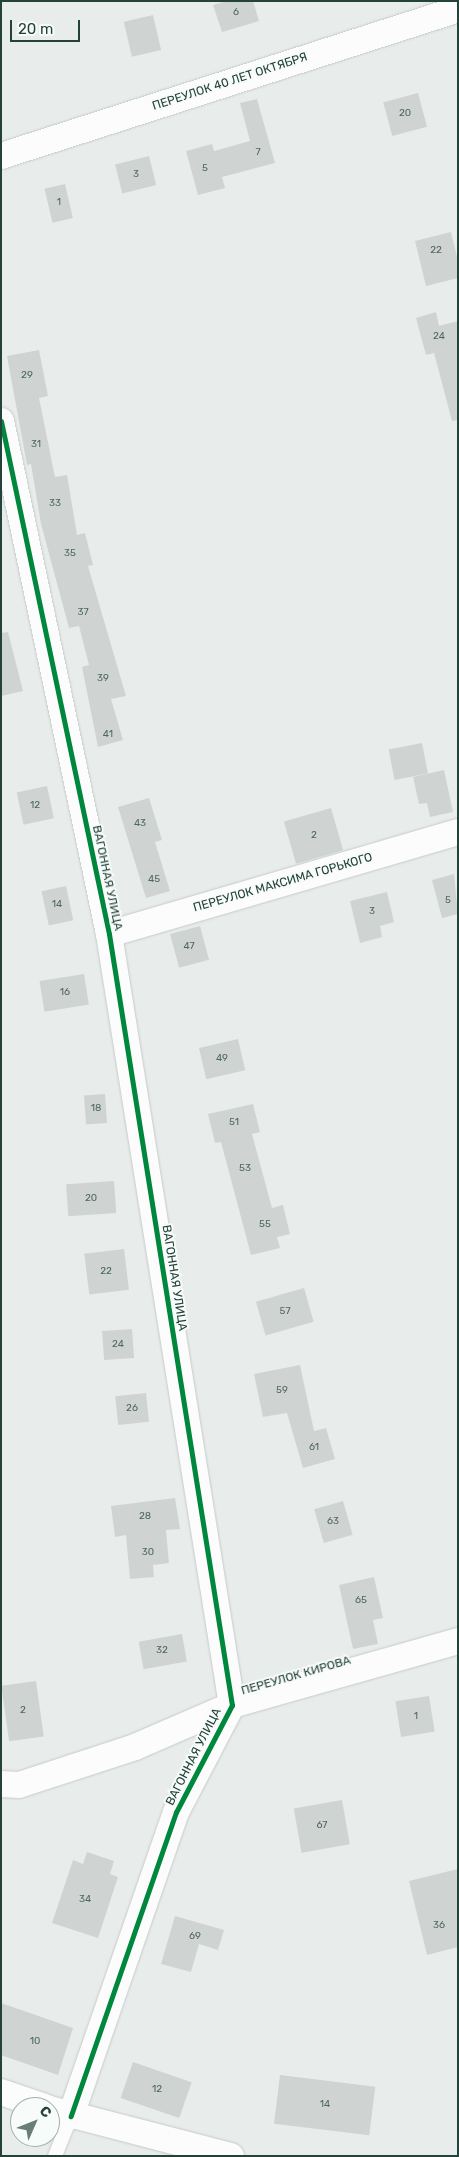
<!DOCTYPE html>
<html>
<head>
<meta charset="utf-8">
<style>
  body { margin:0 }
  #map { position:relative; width:459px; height:2157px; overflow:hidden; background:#e8edeb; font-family:Rubik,sans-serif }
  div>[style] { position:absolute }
  .building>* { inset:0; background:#cfd4d2; transform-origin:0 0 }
  .roads { filter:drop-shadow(0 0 1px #c5cac8) drop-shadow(0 0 1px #c5cac8) }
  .lane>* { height:14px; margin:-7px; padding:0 7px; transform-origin:7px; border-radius:7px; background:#fcfcfc }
  .street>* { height:26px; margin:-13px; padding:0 13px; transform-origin:13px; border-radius:13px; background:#fcfcfc }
  .cycleway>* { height:5px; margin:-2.5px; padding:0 2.5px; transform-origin:2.5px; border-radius:2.5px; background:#00873e }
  span { translate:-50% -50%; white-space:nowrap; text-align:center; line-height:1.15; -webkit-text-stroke:4px #f7fbf9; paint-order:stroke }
  .number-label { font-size:10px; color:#506761 }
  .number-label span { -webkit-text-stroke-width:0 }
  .street-label { font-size:12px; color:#24423a }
  .frame { position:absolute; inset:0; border:2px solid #24423a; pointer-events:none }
  .north { position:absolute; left:10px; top:2097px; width:50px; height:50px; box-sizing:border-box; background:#f7fbf9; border:1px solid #a3b1ad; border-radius:50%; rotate:46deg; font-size:14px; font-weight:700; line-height:20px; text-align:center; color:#24423a }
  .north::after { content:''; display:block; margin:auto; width:18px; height:22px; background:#697e78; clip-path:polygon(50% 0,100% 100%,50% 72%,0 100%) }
  .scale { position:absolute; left:10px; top:20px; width:70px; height:22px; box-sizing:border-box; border:2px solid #24423a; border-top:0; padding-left:6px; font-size:15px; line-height:18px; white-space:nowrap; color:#24423a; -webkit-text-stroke:4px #f7fbf9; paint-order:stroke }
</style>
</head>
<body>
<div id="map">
  <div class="building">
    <i style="clip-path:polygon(227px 1px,253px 1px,259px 21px,222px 32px,213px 5px)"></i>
    <i style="left:153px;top:15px;width:36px;height:30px;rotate:77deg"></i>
    <i style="left:418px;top:93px;width:35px;height:36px;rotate:75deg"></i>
    <i style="clip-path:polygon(257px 99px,275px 163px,222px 177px,225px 188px,198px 195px,186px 151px,212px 144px,214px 151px,250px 141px,240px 103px)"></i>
    <i style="left:149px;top:156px;width:30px;height:35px;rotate:76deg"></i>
    <i style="left:65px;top:184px;width:35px;height:21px;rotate:77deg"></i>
    <i style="clip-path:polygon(451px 232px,458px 261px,458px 278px,426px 286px,415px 241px)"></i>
    <i style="clip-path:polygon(436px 312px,439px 326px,458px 321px,458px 420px,452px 421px,434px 353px,426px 355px,416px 318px)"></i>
    <i style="clip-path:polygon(39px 350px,48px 396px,39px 398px,55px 477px,67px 475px,77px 535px,85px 533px,93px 565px,88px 566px,126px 696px,111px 699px,123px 740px,98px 747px,82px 667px,89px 665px,79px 626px,69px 628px,41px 524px,31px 464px,27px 465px,7px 356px)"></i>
    <i style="clip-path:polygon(8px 632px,23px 691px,1px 696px,1px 633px)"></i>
    <i style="left:422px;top:743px;width:31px;height:34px;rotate:79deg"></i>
    <i style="clip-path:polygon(444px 770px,453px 812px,430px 817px,427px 803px,419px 804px,413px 777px)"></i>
    <i style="left:47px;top:786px;width:33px;height:31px;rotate:78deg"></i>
    <i style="clip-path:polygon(149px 798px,162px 840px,155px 842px,170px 891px,146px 898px,118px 807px)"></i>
    <i style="left:331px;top:808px;width:44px;height:49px;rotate:74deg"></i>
    <i style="clip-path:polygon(454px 874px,458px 914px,442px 918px,432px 880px)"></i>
    <i style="left:66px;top:886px;width:35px;height:25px;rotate:78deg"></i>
    <i style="clip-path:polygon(387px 892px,394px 922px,380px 926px,382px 937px,360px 943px,350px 901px)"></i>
    <i style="left:200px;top:926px;width:35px;height:31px;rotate:75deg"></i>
    <i style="left:84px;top:974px;width:31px;height:45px;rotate:81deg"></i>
    <i style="left:238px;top:1039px;width:32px;height:40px;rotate:77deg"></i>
    <i style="left:105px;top:1094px;width:29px;height:21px;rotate:86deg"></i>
    <i style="clip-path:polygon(253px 1104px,260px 1132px,252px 1134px,272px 1208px,283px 1205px,290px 1234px,277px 1237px,280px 1248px,251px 1255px,221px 1142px,215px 1143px,208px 1114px)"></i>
    <i style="left:114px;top:1181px;width:32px;height:48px;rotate:86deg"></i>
    <i style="left:124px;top:1249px;width:41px;height:40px;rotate:83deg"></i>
    <i style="left:304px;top:1288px;width:35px;height:50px;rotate:74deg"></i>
    <i style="left:132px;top:1329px;width:29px;height:30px;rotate:86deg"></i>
    <i style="clip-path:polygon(300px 1365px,314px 1431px,326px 1428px,335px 1459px,303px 1468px,287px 1413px,263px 1417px,254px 1374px)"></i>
    <i style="left:146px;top:1393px;width:29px;height:31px;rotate:84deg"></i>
    <i style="clip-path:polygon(175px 1498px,180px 1529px,166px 1530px,169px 1563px,153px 1565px,154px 1577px,130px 1579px,126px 1535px,115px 1537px,111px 1506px)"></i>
    <i style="left:343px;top:1501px;width:35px;height:30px;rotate:74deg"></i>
    <i style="clip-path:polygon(374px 1577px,383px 1618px,373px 1620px,378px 1644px,353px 1649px,339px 1585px)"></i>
    <i style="left:182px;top:1634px;width:28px;height:44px;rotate:80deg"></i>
    <i style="left:36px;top:1681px;width:56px;height:35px;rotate:82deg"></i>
    <i style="left:429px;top:1696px;width:36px;height:34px;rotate:81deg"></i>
    <i style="left:342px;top:1800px;width:45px;height:49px;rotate:80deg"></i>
    <i style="clip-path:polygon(87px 1852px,114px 1861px,110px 1874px,118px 1877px,98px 1938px,52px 1923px,73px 1860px,83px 1864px)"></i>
    <i style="clip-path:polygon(458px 1869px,458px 1947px,427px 1955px,409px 1881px)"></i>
    <i style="clip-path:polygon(175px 1916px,224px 1930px,218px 1950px,199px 1944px,191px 1972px,161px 1964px)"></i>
    <i style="clip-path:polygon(1px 2003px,73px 2028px,58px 2075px,1px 2055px)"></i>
    <i style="left:133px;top:2062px;width:62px;height:38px;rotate:19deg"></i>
    <i style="left:280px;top:2075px;width:96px;height:49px;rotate:7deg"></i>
  </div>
  <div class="roads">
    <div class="lane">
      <i style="left:55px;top:2156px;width:43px;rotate:-68.2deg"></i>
    </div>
    <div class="street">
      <i style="left:1px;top:156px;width:480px;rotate:-17.8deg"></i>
      <i style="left:1px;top:421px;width:524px;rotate:78.11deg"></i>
      <i style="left:109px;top:934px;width:781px;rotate:80.94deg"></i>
      <i style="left:232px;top:1705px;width:121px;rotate:117.6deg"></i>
      <i style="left:176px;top:1812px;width:322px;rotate:109.1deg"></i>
      <i style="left:109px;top:934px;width:364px;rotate:-16.3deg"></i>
      <i style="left:1px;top:1784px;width:18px;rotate:3deg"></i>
      <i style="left:19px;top:1785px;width:122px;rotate:-18.1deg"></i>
      <i style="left:135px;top:1747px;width:106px;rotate:-23.4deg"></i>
      <i style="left:232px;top:1705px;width:235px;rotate:-15.8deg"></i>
      <i style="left:1px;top:2092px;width:46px;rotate:18.8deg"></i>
      <i style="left:50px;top:2109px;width:187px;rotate:14.6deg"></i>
    </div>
  </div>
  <div class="cycleway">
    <i style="left:1px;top:421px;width:524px;rotate:78.11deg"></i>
    <i style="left:109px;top:934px;width:781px;rotate:80.94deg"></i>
    <i style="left:232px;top:1705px;width:121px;rotate:117.6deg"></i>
    <i style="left:176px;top:1812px;width:322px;rotate:109.1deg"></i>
  </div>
  <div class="number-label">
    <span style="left:236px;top:13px">6</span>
    <span style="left:405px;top:114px">20</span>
    <span style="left:258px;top:153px">7</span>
    <span style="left:205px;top:169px">5</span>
    <span style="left:136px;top:175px">3</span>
    <span style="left:59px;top:203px">1</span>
    <span style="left:436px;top:251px">22</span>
    <span style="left:439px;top:337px">24</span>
    <span style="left:27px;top:376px">29</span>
    <span style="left:36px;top:445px">31</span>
    <span style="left:55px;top:504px">33</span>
    <span style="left:70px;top:554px">35</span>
    <span style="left:83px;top:613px">37</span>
    <span style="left:103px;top:679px">39</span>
    <span style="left:108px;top:735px">41</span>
    <span style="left:35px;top:806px">12</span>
    <span style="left:140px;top:824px">43</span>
    <span style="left:314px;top:836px">2</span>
    <span style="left:154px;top:880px">45</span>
    <span style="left:448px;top:901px">5</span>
    <span style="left:57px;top:905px">14</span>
    <span style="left:372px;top:912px">3</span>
    <span style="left:189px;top:947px">47</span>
    <span style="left:65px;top:993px">16</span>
    <span style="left:222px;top:1059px">49</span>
    <span style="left:96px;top:1109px">18</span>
    <span style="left:234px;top:1123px">51</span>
    <span style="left:245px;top:1169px">53</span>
    <span style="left:91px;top:1199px">20</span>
    <span style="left:265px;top:1225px">55</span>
    <span style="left:106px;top:1272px">22</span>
    <span style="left:285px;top:1312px">57</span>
    <span style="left:118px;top:1345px">24</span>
    <span style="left:282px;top:1391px">59</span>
    <span style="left:132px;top:1409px">26</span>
    <span style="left:314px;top:1448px">61</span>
    <span style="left:145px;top:1517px">28</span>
    <span style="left:333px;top:1522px">63</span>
    <span style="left:148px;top:1553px">30</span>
    <span style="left:361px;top:1601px">65</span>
    <span style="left:162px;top:1651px">32</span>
    <span style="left:23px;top:1711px">2</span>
    <span style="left:416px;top:1717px">1</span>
    <span style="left:322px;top:1826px">67</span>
    <span style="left:85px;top:1900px">34</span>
    <span style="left:439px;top:1926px">36</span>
    <span style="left:195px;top:1937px">69</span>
    <span style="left:35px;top:2042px">10</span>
    <span style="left:157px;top:2090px">12</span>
    <span style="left:325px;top:2105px">14</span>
  </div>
  <div class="street-label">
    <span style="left:230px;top:82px;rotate:-18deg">ПЕРЕУЛОК 40 ЛЕТ ОКТЯБРЯ</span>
    <span style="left:107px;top:878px;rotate:78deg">ВАГОННАЯ УЛИЦА</span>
    <span style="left:283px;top:883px;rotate:-16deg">ПЕРЕУЛОК МАКСИМА ГОРЬКОГО</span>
    <span style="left:174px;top:1278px;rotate:81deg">ВАГОННАЯ УЛИЦА</span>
    <span style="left:296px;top:1676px;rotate:-16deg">ПЕРЕУЛОК КИРОВА</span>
    <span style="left:194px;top:1757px;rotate:-63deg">ВАГОННАЯ УЛИЦА</span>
  </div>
  <div class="frame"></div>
  <div class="north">С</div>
  <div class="scale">20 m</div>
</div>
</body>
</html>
